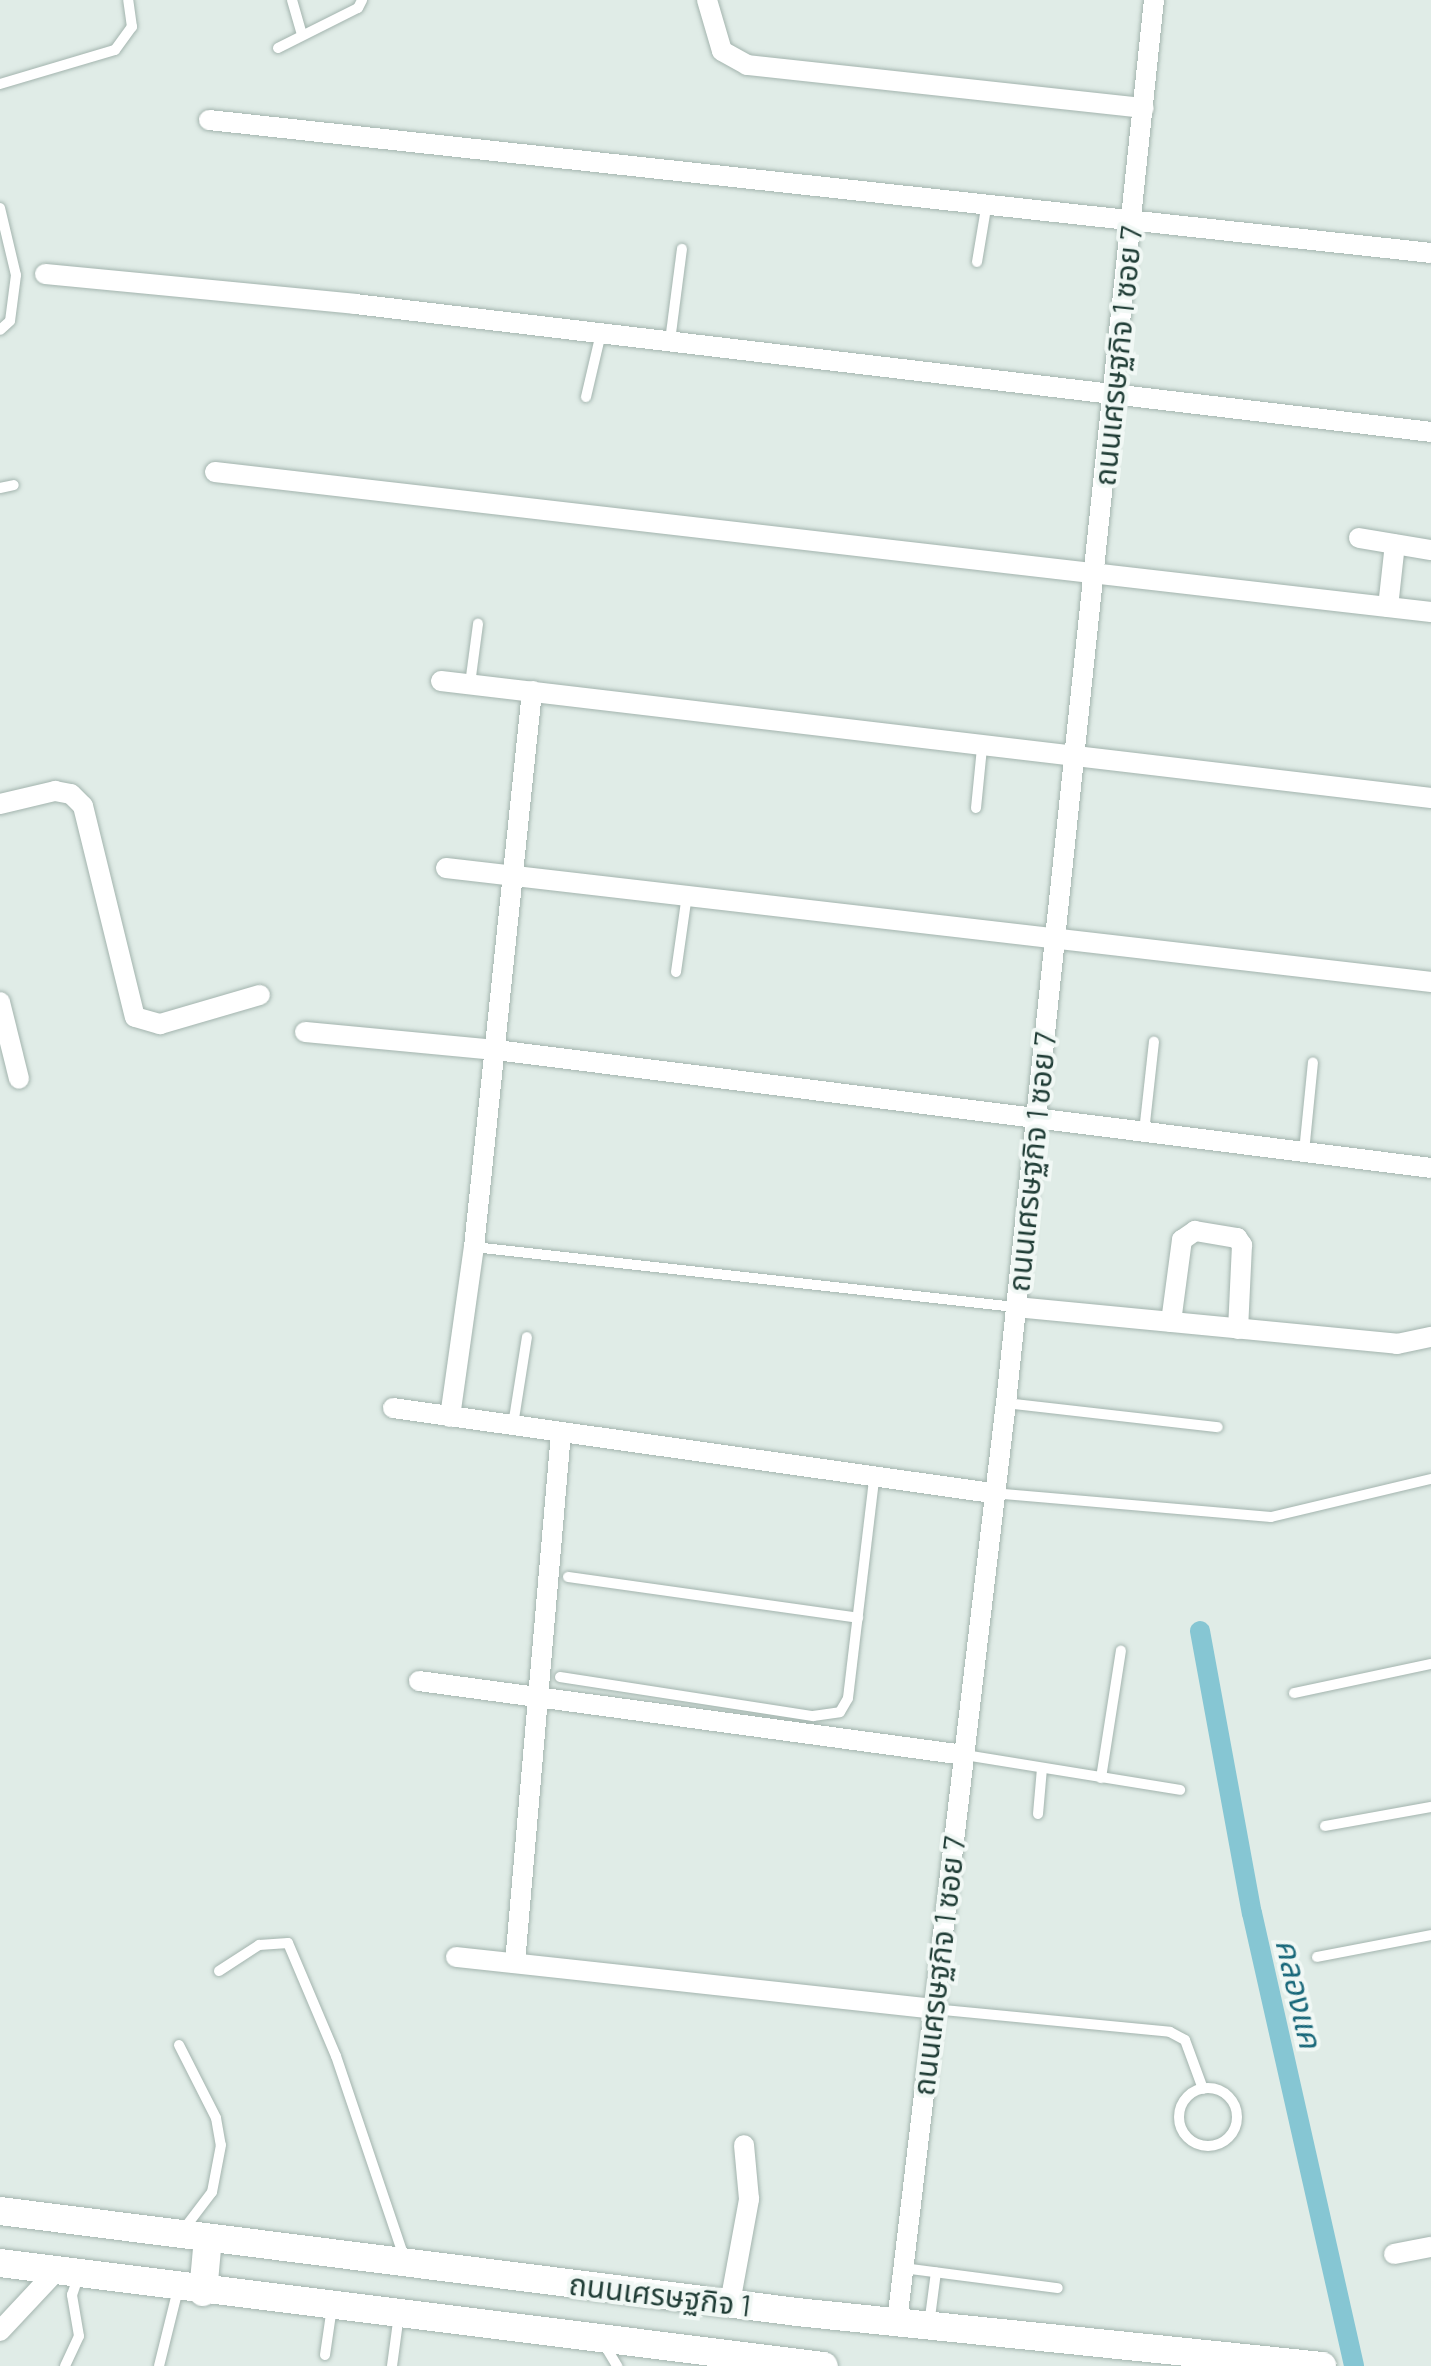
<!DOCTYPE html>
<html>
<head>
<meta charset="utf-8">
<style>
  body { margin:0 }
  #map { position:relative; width:1431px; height:2366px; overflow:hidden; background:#e0ece7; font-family:Barlow,"Noto Sans Thai",sans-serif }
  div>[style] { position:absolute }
  .canal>* { height:20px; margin:-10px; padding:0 10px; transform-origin:10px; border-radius:10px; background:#86c6d3 }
  .roads { filter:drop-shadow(0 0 2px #a3b4ae) drop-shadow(0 0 2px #a3b4ae) }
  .lane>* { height:10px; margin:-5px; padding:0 5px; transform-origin:5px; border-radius:5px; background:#fff }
  .lane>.ring { margin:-5px; padding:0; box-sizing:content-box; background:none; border:10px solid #fff; border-radius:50% }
  .street>* { height:20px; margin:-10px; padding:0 10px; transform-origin:10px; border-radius:10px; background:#fff }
  .secondary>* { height:28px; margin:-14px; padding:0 14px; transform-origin:14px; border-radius:14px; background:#fff }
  span { translate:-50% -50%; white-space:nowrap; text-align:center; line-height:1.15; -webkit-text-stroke:8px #f1f8f5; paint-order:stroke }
  .street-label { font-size:30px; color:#203d36 }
  .water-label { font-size:32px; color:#19687a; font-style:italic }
</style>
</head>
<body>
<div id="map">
  <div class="canal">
    <i style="left:1200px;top:1631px;width:287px;rotate:79.6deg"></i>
    <i style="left:1252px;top:1913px;width:464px;rotate:77.3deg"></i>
  </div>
  <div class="roads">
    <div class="lane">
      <i style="left:292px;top:0;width:33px;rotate:74deg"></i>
      <i style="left:278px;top:48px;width:89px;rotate:-26.6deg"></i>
      <i style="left:358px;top:8px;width:9px;rotate:-63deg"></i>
      <i style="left:0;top:84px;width:120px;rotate:-16.5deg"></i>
      <i style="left:115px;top:50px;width:29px;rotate:-54deg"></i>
      <i style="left:132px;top:27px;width:27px;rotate:-98deg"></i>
      <i style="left:0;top:208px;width:69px;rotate:76.6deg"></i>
      <i style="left:16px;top:275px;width:46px;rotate:97.4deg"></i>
      <i style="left:10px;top:321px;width:13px;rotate:138deg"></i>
      <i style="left:977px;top:262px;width:55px;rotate:-80.5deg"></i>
      <i style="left:670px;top:341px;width:93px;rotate:-82.6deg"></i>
      <i style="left:586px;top:397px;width:66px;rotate:-76.8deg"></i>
      <i style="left:0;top:488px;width:14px;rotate:-12deg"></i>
      <i style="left:470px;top:684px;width:61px;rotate:-82.4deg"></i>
      <i style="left:976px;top:808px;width:60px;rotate:-84.3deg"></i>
      <i style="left:676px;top:972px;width:78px;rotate:-81.9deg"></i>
      <i style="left:1144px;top:1132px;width:91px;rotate:-83.7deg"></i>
      <i style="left:1304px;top:1152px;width:90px;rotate:-84.3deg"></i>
      <i style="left:474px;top:1247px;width:544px;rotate:6.33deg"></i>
      <i style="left:1006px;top:1403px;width:213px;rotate:6.5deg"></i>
      <i style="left:513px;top:1425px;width:89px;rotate:-81deg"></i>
      <i style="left:992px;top:1493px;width:280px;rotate:4.9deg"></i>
      <i style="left:1271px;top:1517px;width:164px;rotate:-13.4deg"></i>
      <i style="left:568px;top:1577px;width:293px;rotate:8deg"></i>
      <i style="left:560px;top:1677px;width:256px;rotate:8.8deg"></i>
      <i style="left:813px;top:1716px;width:27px;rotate:-8deg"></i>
      <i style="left:840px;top:1712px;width:16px;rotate:-60deg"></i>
      <i style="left:848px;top:1698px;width:220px;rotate:-83.2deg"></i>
      <i style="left:1294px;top:1693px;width:140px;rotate:-12deg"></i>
      <i style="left:965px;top:1755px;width:218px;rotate:9.2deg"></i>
      <i style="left:1101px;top:1778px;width:129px;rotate:-81.1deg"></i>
      <i style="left:1038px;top:1814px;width:46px;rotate:-85deg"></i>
      <i style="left:1325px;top:1826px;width:108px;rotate:-10.2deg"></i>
      <i style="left:1317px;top:1957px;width:116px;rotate:-10.9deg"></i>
      <i style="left:219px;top:1971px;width:48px;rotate:-33deg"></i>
      <i style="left:259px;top:1945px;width:29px;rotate:-4deg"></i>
      <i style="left:288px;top:1943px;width:123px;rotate:67deg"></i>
      <i style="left:336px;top:2056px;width:212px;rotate:71.3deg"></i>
      <i style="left:933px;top:2009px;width:238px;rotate:5.5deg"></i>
      <i style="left:1170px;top:2032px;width:17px;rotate:28deg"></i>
      <i style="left:1185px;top:2040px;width:52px;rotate:69.8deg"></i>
      <i style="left:179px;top:2045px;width:82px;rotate:63.1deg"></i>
      <i style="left:216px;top:2118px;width:27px;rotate:80deg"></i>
      <i style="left:221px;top:2145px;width:48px;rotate:100.8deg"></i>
      <i style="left:212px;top:2192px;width:48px;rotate:127.3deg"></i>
      <i class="ring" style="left:1179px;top:2088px;width:48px;height:48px"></i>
      <i style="left:903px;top:2268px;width:156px;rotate:7.4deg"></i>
      <i style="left:929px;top:2325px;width:53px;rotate:-82.5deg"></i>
      <i style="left:604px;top:2344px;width:26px;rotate:59deg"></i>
      <i style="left:325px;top:2355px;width:49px;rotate:-81.7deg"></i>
      <i style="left:65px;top:2366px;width:33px;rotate:-65deg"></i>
      <i style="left:79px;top:2336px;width:42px;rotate:-99.7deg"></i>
      <i style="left:72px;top:2295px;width:21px;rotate:-71deg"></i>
      <i style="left:159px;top:2366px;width:79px;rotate:-76.1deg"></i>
      <i style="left:392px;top:2366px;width:52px;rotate:-82.3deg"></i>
    </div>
    <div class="street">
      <i style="left:707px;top:0;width:53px;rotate:73.6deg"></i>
      <i style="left:722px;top:51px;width:29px;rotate:29deg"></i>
      <i style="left:747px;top:65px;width:399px;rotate:6.2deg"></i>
      <i style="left:209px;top:120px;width:1229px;rotate:6.21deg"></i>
      <i style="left:45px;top:274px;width:311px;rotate:5.5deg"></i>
      <i style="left:355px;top:304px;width:1084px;rotate:6.78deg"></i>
      <i style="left:215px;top:472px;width:1224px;rotate:6.57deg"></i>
      <i style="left:1359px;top:538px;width:73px;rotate:9.5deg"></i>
      <i style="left:1388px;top:607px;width:63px;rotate:-83.7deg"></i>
      <i style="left:441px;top:681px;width:997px;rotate:6.74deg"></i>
      <i style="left:0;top:804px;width:57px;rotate:-13.3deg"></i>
      <i style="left:55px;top:791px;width:16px;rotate:11deg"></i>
      <i style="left:71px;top:794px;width:17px;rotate:45deg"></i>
      <i style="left:83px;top:806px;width:217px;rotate:76.2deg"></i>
      <i style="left:135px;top:1017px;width:26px;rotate:16deg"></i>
      <i style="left:160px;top:1024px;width:104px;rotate:-16.2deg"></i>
      <i style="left:446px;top:868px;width:992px;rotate:6.6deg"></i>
      <i style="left:0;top:1002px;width:79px;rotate:76.1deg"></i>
      <i style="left:305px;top:1032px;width:192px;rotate:5.4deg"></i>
      <i style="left:496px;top:1050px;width:942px;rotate:7.19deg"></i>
      <i style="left:1016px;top:1307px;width:383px;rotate:5.5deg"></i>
      <i style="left:1397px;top:1344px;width:35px;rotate:-12deg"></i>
      <i style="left:1171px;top:1322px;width:83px;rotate:-82.4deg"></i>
      <i style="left:1182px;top:1240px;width:16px;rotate:-35deg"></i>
      <i style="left:1195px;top:1231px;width:43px;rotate:9.5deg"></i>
      <i style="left:1237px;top:1238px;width:9px;rotate:54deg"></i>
      <i style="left:1242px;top:1245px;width:84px;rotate:92.7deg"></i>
      <i style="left:393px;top:1408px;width:605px;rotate:8.08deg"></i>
      <i style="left:450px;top:1417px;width:172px;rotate:-82deg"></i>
      <i style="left:474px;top:1247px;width:559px;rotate:-84.04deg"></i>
      <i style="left:419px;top:1681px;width:550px;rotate:7.73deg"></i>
      <i style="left:456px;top:1957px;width:480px;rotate:6.2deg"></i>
      <i style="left:515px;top:1963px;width:532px;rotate:-85.04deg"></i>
      <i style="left:1394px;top:2254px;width:38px;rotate:-11deg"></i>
      <i style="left:730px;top:2303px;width:106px;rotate:-79.6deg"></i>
      <i style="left:749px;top:2199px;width:54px;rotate:-95.3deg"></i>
      <i style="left:897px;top:2322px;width:925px;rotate:-83.24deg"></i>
      <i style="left:1006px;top:1403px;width:1411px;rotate:-83.98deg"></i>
      <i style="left:0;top:2331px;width:83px;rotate:-46.9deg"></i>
    </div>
    <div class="secondary">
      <i style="left:0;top:2211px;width:803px;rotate:7.22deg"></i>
      <i style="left:797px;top:2312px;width:528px;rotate:5.87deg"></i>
      <i style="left:0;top:2263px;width:830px;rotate:7.13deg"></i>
      <i style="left:203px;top:2292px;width:54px;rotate:-84.7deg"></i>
    </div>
  </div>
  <div class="street-label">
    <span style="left:1117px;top:356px;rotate:-84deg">ถนนเศรษฐกิจ 1 ซอย 7</span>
    <span style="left:1031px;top:1162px;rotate:-84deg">ถนนเศรษฐกิจ 1 ซอย 7</span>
    <span style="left:938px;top:1966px;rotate:-83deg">ถนนเศรษฐกิจ 1 ซอย 7</span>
    <span style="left:660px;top:2294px;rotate:7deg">ถนนเศรษฐกิจ 1</span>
  </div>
  <div class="water-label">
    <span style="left:1300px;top:1993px;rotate:77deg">คลองแค</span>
  </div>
</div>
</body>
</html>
